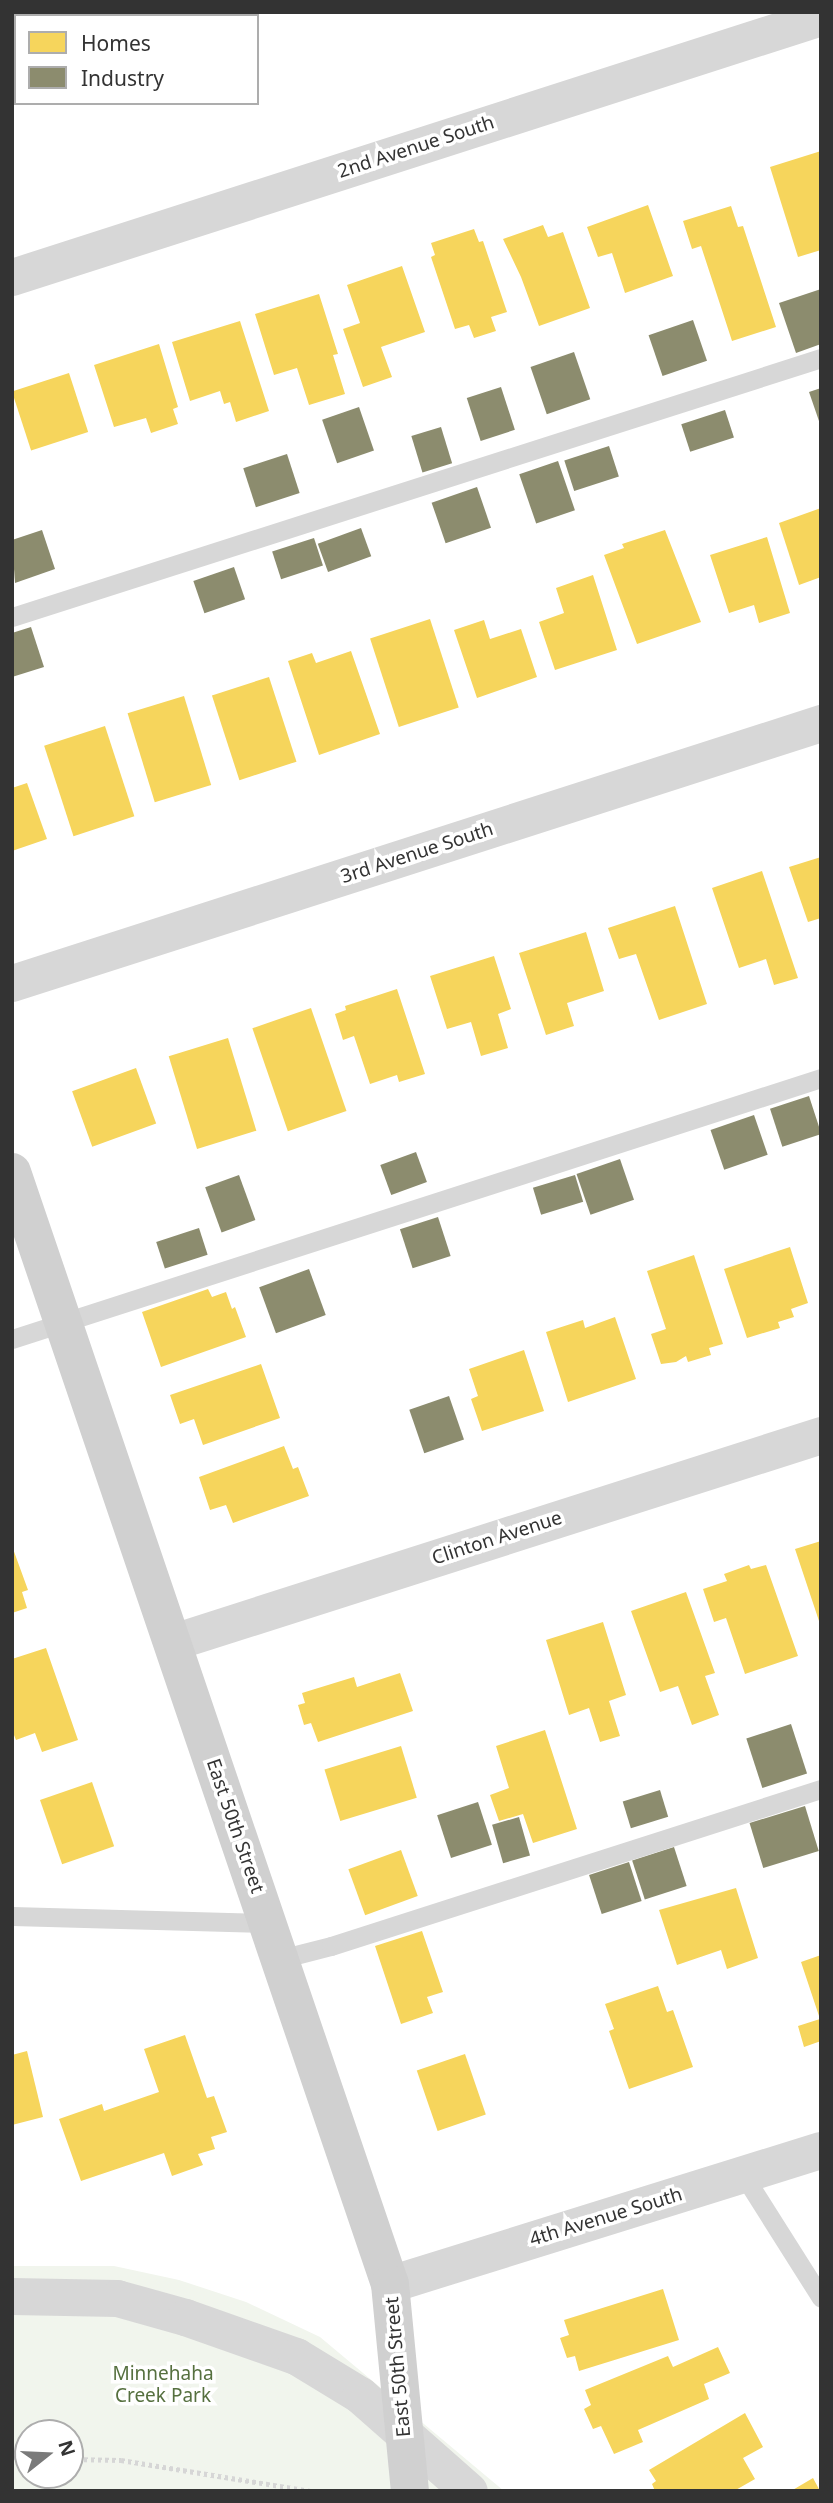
<!DOCTYPE html>
<html>
<head>
<meta charset="utf-8">
<style>
  body { margin:0 }
  #map { position:relative; width:833px; height:2503px; overflow:hidden; background:#fff; font-family:"Noto Sans",sans-serif }
  div>[style] { position:absolute }
  .green>* { inset:0; background:#f1f5ed }
  .homes>* { inset:0; background:#f6d55c; transform-origin:0 0 }
  .industry>* { inset:0; background:#8c8c6e; transform-origin:0 0 }
  .path>* { height:4.5px; margin-top:-2.25px; transform-origin:0; background:repeating-linear-gradient(90deg,#d6d6d6 0 3.5px,transparent 0 7px) }
  .lane>* { height:19px; margin:-9.5px; padding:0 9.5px; transform-origin:9.5px; border-radius:9.5px; background:#d7d7d7 }
  .street>* { height:37px; margin:-18.5px; padding:0 18.5px; transform-origin:18.5px; border-radius:18.5px; background:#d7d7d7 }
  .secondary>* { height:38px; margin:-19px; padding:0 19px; transform-origin:19px; border-radius:19px; background:#d0d0d0 }
  span { translate:-50% -50%; white-space:nowrap; text-align:center; line-height:1.15; -webkit-text-stroke:7px #fff; paint-order:stroke }
  .street-label { font-size:19px; color:#333 }
  .park-label { font-size:19px; color:#56703f }
  .frame { position:absolute; inset:0; border:14px solid #333; pointer-events:none }
  .legend { position:absolute; left:14px; top:14px; width:245px; height:91px; box-sizing:border-box; background:#fff; border:2px solid #adadad; margin:0; padding:9px 12px; list-style:none; font-size:21px; color:#333 }
  .legend li { display:flex; align-items:center; gap:14px; height:35px }
  .legend b { width:35px; border:2px solid #adadad }
  .north { position:absolute; left:14px; top:2419px; width:70px; height:70px; box-sizing:border-box; background:#fff; border:2px solid #adadad; border-radius:50%; rotate:72deg; font-size:19px; font-weight:700; line-height:28px; text-align:center; color:#333 }
  .north::after { content:''; display:block; margin:auto; width:24px; height:32px; background:#7a7a7a; clip-path:polygon(50% 0,100% 100%,50% 72%,0 100%) }
</style>
</head>
<body>
<div id="map">
  <div class="green">
    <i style="clip-path:polygon(evenodd,12px 2266px,114px 2266px,179px 2280px,246px 2302px,320px 2337px,504px 2491px,12px 2491px,12px 2266px,28px 2433px,70px 2433px,70px 2475px,28px 2475px,28px 2433px)"></i>
  </div>
  <div class="homes">
    <i style="clip-path:polygon(821px 151px,821px 250px,798px 257px,770px 167px)"></i>
    <i style="clip-path:polygon(648px 205px,673px 276px,625px 293px,612px 253px,598px 257px,587px 227px)"></i>
    <i style="clip-path:polygon(731px 206px,738px 227px,743px 226px,776px 327px,732px 341px,701px 246px,692px 249px,683px 221px)"></i>
    <i style="clip-path:polygon(543px 225px,548px 237px,563px 232px,590px 308px,539px 326px,521px 277px,503px 239px)"></i>
    <i style="clip-path:polygon(474px 229px,479px 242px,483px 241px,507px 312px,491px 317px,496px 331px,474px 338px,469px 325px,455px 329px,431px 257px,435px 255px,431px 243px)"></i>
    <i style="clip-path:polygon(402px 266px,425px 332px,381px 347px,392px 377px,363px 387px,343px 329px,360px 323px,347px 285px)"></i>
    <i style="clip-path:polygon(319px 294px,338px 354px,333px 355px,345px 394px,309px 405px,297px 368px,274px 375px,255px 314px)"></i>
    <i style="clip-path:polygon(240px 321px,269px 411px,236px 422px,230px 402px,224px 404px,220px 391px,190px 401px,172px 342px)"></i>
    <i style="clip-path:polygon(159px 344px,178px 407px,173px 409px,178px 424px,151px 433px,146px 418px,114px 427px,94px 365px)"></i>
    <i style="left:69px;top:373px;width:62px;height:60px;rotate:72deg"></i>
    <i style="clip-path:polygon(821px 508px,821px 577px,799px 585px,779px 523px)"></i>
    <i style="clip-path:polygon(665px 530px,701px 622px,637px 644px,604px 555px,624px 548px,622px 544px)"></i>
    <i style="clip-path:polygon(767px 537px,790px 613px,759px 623px,754px 605px,729px 613px,710px 555px)"></i>
    <i style="clip-path:polygon(593px 575px,617px 650px,555px 670px,539px 622px,564px 613px,556px 588px)"></i>
    <i style="left:430px;top:619px;width:93px;height:63px;rotate:72deg"></i>
    <i style="clip-path:polygon(484px 620px,490px 639px,521px 629px,537px 677px,477px 698px,454px 630px)"></i>
    <i style="clip-path:polygon(351px 651px,380px 734px,319px 755px,288px 661px,312px 653px,316px 663px)"></i>
    <i style="left:269px;top:677px;width:89px;height:60px;rotate:72deg"></i>
    <i style="left:184px;top:696px;width:93px;height:59px;rotate:73deg"></i>
    <i style="left:105px;top:726px;width:95px;height:64px;rotate:72deg"></i>
    <i style="clip-path:polygon(27px 783px,47px 839px,12px 851px,12px 788px)"></i>
    <i style="clip-path:polygon(821px 857px,821px 918px,808px 922px,789px 867px)"></i>
    <i style="clip-path:polygon(762px 871px,798px 978px,774px 985px,766px 959px,739px 968px,712px 888px)"></i>
    <i style="clip-path:polygon(675px 906px,707px 1004px,659px 1020px,636px 954px,619px 959px,608px 928px)"></i>
    <i style="clip-path:polygon(586px 932px,604px 991px,567px 1003px,574px 1026px,546px 1035px,519px 953px)"></i>
    <i style="clip-path:polygon(494px 956px,511px 1009px,498px 1014px,508px 1048px,481px 1056px,471px 1022px,447px 1029px,430px 976px)"></i>
    <i style="clip-path:polygon(397px 989px,425px 1074px,399px 1082px,397px 1075px,370px 1084px,354px 1036px,343px 1040px,335px 1014px,346px 1010px,345px 1006px)"></i>
    <i style="left:311px;top:1008px;width:109px;height:62px;rotate:71deg"></i>
    <i style="left:228px;top:1038px;width:97px;height:62px;rotate:73deg"></i>
    <i style="left:136px;top:1068px;width:59px;height:68px;rotate:70deg"></i>
    <i style="clip-path:polygon(790px 1247px,808px 1303px,791px 1309px,794px 1317px,778px 1322px,780px 1328px,747px 1338px,724px 1269px)"></i>
    <i style="clip-path:polygon(694px 1255px,723px 1344px,709px 1348px,711px 1355px,688px 1362px,686px 1356px,676px 1362px,661px 1364px,651px 1334px,666px 1329px,647px 1271px)"></i>
    <i style="clip-path:polygon(208px 1289px,212px 1297px,226px 1292px,232px 1309px,235px 1307px,246px 1337px,161px 1367px,142px 1312px)"></i>
    <i style="clip-path:polygon(615px 1317px,636px 1379px,568px 1402px,546px 1332px,583px 1320px,585px 1328px)"></i>
    <i style="clip-path:polygon(524px 1350px,544px 1411px,482px 1431px,471px 1399px,478px 1396px,469px 1369px)"></i>
    <i style="clip-path:polygon(261px 1364px,280px 1418px,203px 1445px,194px 1419px,180px 1424px,170px 1395px)"></i>
    <i style="clip-path:polygon(284px 1446px,293px 1469px,298px 1467px,309px 1496px,233px 1523px,226px 1505px,210px 1510px,199px 1477px)"></i>
    <i style="clip-path:polygon(821px 1541px,821px 1624px,820px 1624px,795px 1549px)"></i>
    <i style="clip-path:polygon(12px 1546px,28px 1590px,22px 1592px,27px 1608px,12px 1613px)"></i>
    <i style="clip-path:polygon(749px 1565px,751px 1569px,766px 1565px,798px 1656px,745px 1674px,726px 1618px,714px 1622px,703px 1589px,727px 1581px,724px 1574px)"></i>
    <i style="clip-path:polygon(686px 1592px,715px 1673px,705px 1676px,719px 1715px,692px 1725px,678px 1686px,660px 1692px,631px 1611px)"></i>
    <i style="clip-path:polygon(603px 1622px,626px 1695px,609px 1701px,620px 1736px,600px 1742px,589px 1708px,569px 1715px,546px 1640px)"></i>
    <i style="clip-path:polygon(46px 1648px,78px 1740px,42px 1752px,35px 1733px,16px 1740px,12px 1730px,12px 1659px)"></i>
    <i style="clip-path:polygon(400px 1673px,413px 1711px,318px 1742px,311px 1723px,304px 1725px,298px 1705px,305px 1703px,302px 1693px,354px 1677px,357px 1687px)"></i>
    <i style="clip-path:polygon(545px 1730px,577px 1829px,533px 1843px,523px 1814px,499px 1821px,490px 1795px,509px 1788px,496px 1746px)"></i>
    <i style="left:401px;top:1746px;width:54px;height:80px;rotate:73deg"></i>
    <i style="left:92px;top:1782px;width:68px;height:55px;rotate:71deg"></i>
    <i style="left:401px;top:1850px;width:49px;height:56px;rotate:70deg"></i>
    <i style="clip-path:polygon(736px 1888px,758px 1958px,727px 1969px,721px 1950px,677px 1965px,659px 1910px)"></i>
    <i style="clip-path:polygon(422px 1931px,443px 1992px,427px 1997px,433px 2013px,401px 2024px,375px 1946px)"></i>
    <i style="clip-path:polygon(821px 1955px,821px 2041px,804px 2047px,798px 2026px,820px 2019px,801px 1962px)"></i>
    <i style="clip-path:polygon(658px 1986px,667px 2012px,673px 2010px,693px 2067px,629px 2089px,609px 2031px,614px 2029px,605px 2004px)"></i>
    <i style="clip-path:polygon(185px 2035px,207px 2098px,214px 2096px,227px 2132px,211px 2137px,215px 2149px,198px 2154px,203px 2165px,172px 2176px,164px 2153px,81px 2181px,59px 2119px,102px 2104px,104px 2111px,159px 2092px,144px 2049px)"></i>
    <i style="clip-path:polygon(27px 2051px,43px 2117px,12px 2125px,12px 2055px)"></i>
    <i style="left:465px;top:2054px;width:64px;height:51px;rotate:71deg"></i>
    <i style="clip-path:polygon(663px 2289px,679px 2340px,579px 2371px,575px 2356px,567px 2358px,560px 2338px,569px 2335px,564px 2320px)"></i>
    <i style="clip-path:polygon(718px 2347px,730px 2373px,704px 2384px,709px 2399px,638px 2430px,643px 2442px,614px 2454px,601px 2426px,593px 2429px,584px 2409px,591px 2405px,585px 2390px,668px 2356px,673px 2367px)"></i>
    <i style="clip-path:polygon(745px 2413px,763px 2447px,743px 2458px,755px 2479px,734px 2491px,655px 2491px,652px 2484px,656px 2481px,649px 2470px)"></i>
    <i style="clip-path:polygon(813px 2478px,820px 2491px,791px 2491px)"></i>
  </div>
  <div class="industry">
    <i style="clip-path:polygon(821px 289px,821px 344px,796px 353px,779px 303px)"></i>
    <i style="left:693px;top:320px;width:43px;height:47px;rotate:71deg"></i>
    <i style="left:574px;top:352px;width:50px;height:46px;rotate:71deg"></i>
    <i style="left:501px;top:387px;width:45px;height:36px;rotate:72deg"></i>
    <i style="clip-path:polygon(821px 388px,821px 424px,820px 424px,809px 392px)"></i>
    <i style="left:359px;top:407px;width:46px;height:39px;rotate:71deg"></i>
    <i style="left:725px;top:410px;width:29px;height:46px;rotate:72deg"></i>
    <i style="left:441px;top:427px;width:38px;height:31px;rotate:73deg"></i>
    <i style="left:609px;top:446px;width:32px;height:47px;rotate:72deg"></i>
    <i style="left:287px;top:454px;width:41px;height:46px;rotate:72deg"></i>
    <i style="left:558px;top:461px;width:52px;height:41px;rotate:71deg"></i>
    <i style="left:477px;top:487px;width:43px;height:48px;rotate:71deg"></i>
    <i style="left:361px;top:528px;width:30px;height:46px;rotate:70deg"></i>
    <i style="clip-path:polygon(42px 530px,55px 569px,15px 583px,12px 540px)"></i>
    <i style="left:314px;top:538px;width:29px;height:44px;rotate:72deg"></i>
    <i style="left:234px;top:567px;width:34px;height:43px;rotate:71deg"></i>
    <i style="clip-path:polygon(31px 627px,44px 667px,12px 677px,12px 633px)"></i>
    <i style="left:809px;top:1096px;width:40px;height:41px;rotate:72deg"></i>
    <i style="left:754px;top:1115px;width:42px;height:46px;rotate:71deg"></i>
    <i style="left:416px;top:1152px;width:32px;height:38px;rotate:70deg"></i>
    <i style="left:620px;top:1159px;width:43px;height:46px;rotate:71deg"></i>
    <i style="left:239px;top:1175px;width:48px;height:36px;rotate:70deg"></i>
    <i style="left:575px;top:1175px;width:28px;height:44px;rotate:73deg"></i>
    <i style="left:438px;top:1217px;width:41px;height:40px;rotate:72deg"></i>
    <i style="left:199px;top:1228px;width:28px;height:45px;rotate:72deg"></i>
    <i style="left:309px;top:1269px;width:49px;height:53px;rotate:70deg"></i>
    <i style="left:449px;top:1396px;width:46px;height:42px;rotate:71deg"></i>
    <i style="left:791px;top:1724px;width:52px;height:47px;rotate:72deg"></i>
    <i style="left:660px;top:1790px;width:28px;height:39px;rotate:73deg"></i>
    <i style="left:478px;top:1802px;width:45px;height:43px;rotate:72deg"></i>
    <i style="left:805px;top:1806px;width:47px;height:58px;rotate:73deg"></i>
    <i style="left:519px;top:1817px;width:40px;height:28px;rotate:74deg"></i>
    <i style="left:674px;top:1847px;width:41px;height:44px;rotate:72deg"></i>
    <i style="left:629px;top:1862px;width:41px;height:42px;rotate:72deg"></i>
  </div>
  <div class="path">
    <i style="left:12px;top:2458px;width:16px"></i>
    <i style="left:70px;top:2459px;width:51px;rotate:1.1deg"></i>
    <i style="left:121px;top:2460px;width:192px;rotate:9.3deg"></i>
  </div>
  <div class="lane">
    <i style="left:12px;top:617px;width:849px;rotate:-17.75deg"></i>
    <i style="left:12px;top:1339px;width:850px;rotate:-17.88deg"></i>
    <i style="left:12px;top:1916px;width:256px;rotate:1.6deg"></i>
    <i style="left:280px;top:1959px;width:53px;rotate:-14.3deg"></i>
    <i style="left:331px;top:1946px;width:515px;rotate:-17.77deg"></i>
    <i style="left:744px;top:2176px;width:144px;rotate:57.7deg"></i>
  </div>
  <div class="street">
    <i style="left:12px;top:277px;width:850px;rotate:-17.82deg"></i>
    <i style="left:12px;top:983px;width:850px;rotate:-17.82deg"></i>
    <i style="left:173px;top:1642px;width:680px;rotate:-17.72deg"></i>
    <i style="left:390px;top:2284px;width:451px;rotate:-17.3deg"></i>
    <i style="left:12px;top:2296px;width:105px;rotate:1.1deg"></i>
    <i style="left:117px;top:2298px;width:71px;rotate:15.6deg"></i>
    <i style="left:185px;top:2317px;width:118px;rotate:19.4deg"></i>
    <i style="left:296px;top:2356px;width:75px;rotate:31.4deg"></i>
    <i style="left:360px;top:2395px;width:145px;rotate:41.4deg"></i>
  </div>
  <div class="secondary">
    <i style="left:12px;top:1172px;width:1174px;rotate:71.23deg"></i>
    <i style="left:390px;top:2284px;width:208px;rotate:84.5deg"></i>
  </div>
  <div class="street-label">
    <span style="left:416px;top:147px;rotate:-18deg">2nd Avenue South</span>
    <span style="left:417px;top:853px;rotate:-18deg">3rd Avenue South</span>
    <span style="left:497px;top:1538px;rotate:-18deg">Clinton Avenue</span>
    <span style="left:235px;top:1826px;rotate:71deg">East 50th Street</span>
    <span style="left:606px;top:2217px;rotate:-17deg">4th Avenue South</span>
    <span style="left:398px;top:2367px;rotate:-95deg">East 50th Street</span>
  </div>
  <div class="park-label">
    <span style="left:163px;top:2385px">Minnehaha<br>Creek Park</span>
  </div>
  <div class="frame"></div>
  <ul class="legend">
  <li><b style="height:19px;background:#f6d55c"></b>Homes</li>
  <li><b style="height:19px;background:#8c8c6e"></b>Industry</li>
  </ul>
  <div class="north">N</div>
</div>
</body>
</html>
